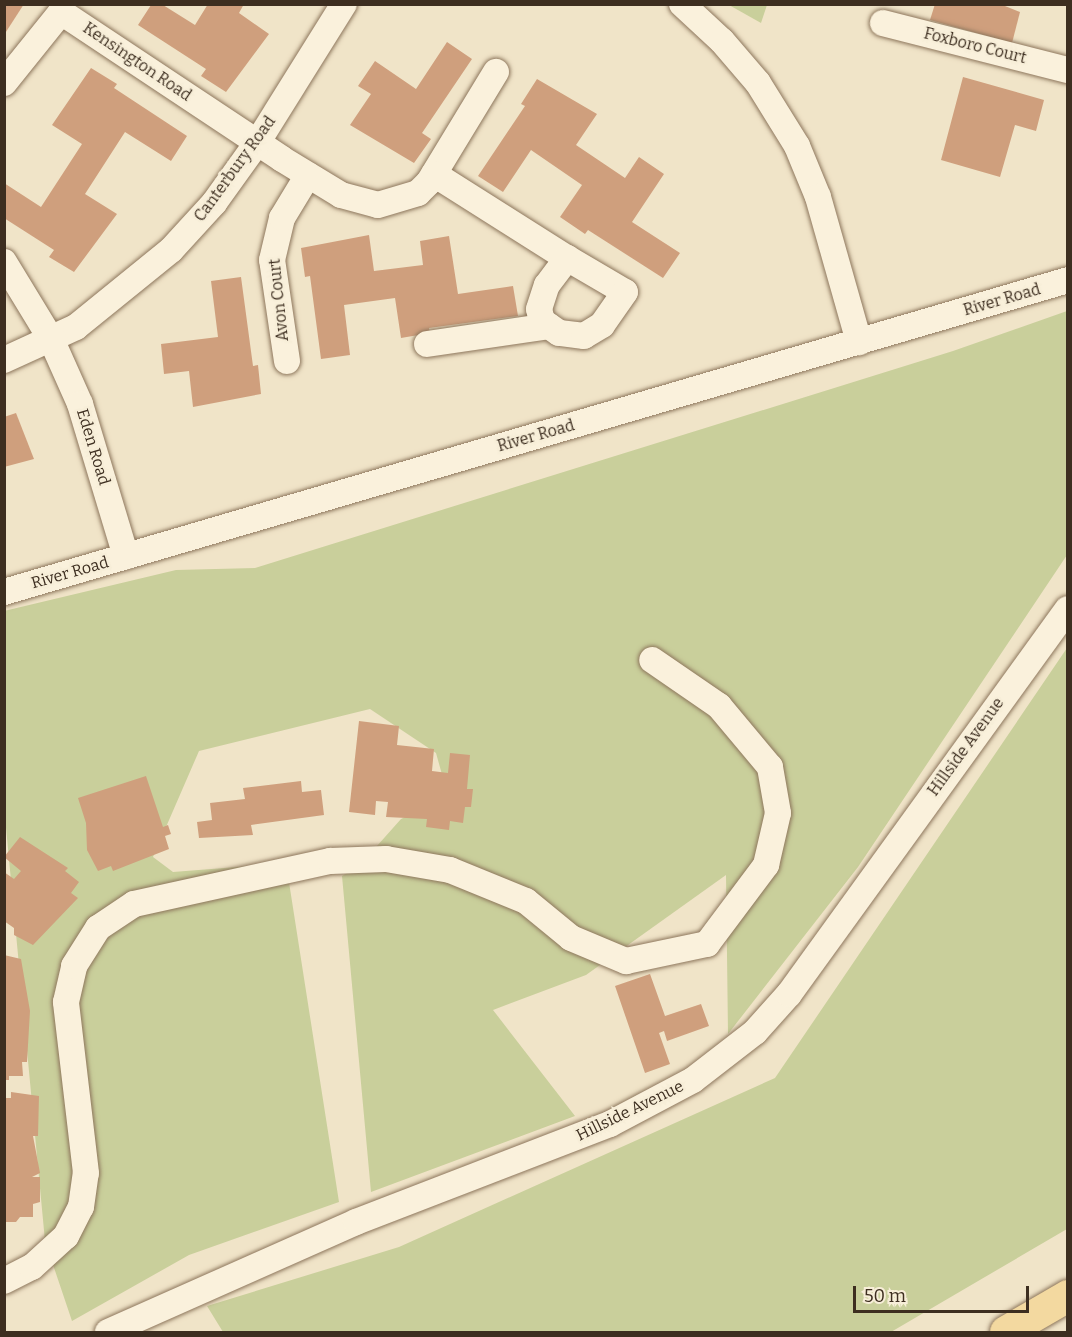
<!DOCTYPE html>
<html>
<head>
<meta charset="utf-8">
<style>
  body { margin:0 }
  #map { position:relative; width:1072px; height:1337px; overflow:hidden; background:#f0e4c8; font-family:Bitter,serif }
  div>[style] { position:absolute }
  .green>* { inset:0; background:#c9cf9b }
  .building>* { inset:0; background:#cf9f7d }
  .roads { filter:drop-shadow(0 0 2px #8d765c) drop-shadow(0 0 2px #8d765c) }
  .minor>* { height:26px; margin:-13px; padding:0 13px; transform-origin:13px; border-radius:13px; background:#faf1dc }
  .major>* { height:32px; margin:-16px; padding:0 16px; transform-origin:16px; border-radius:16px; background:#f3d9a0 }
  span { translate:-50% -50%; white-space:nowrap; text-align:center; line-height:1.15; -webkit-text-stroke:4.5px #f7eed8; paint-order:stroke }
  .street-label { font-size:16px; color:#3d2e20 }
  .frame { position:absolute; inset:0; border:6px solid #3d2e20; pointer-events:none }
  .scale { position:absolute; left:853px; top:1286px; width:176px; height:27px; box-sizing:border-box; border:3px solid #3d2e20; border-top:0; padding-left:8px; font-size:18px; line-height:21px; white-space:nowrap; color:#3d2e20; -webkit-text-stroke:4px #f7eed8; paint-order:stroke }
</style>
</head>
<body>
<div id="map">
  <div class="green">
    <i style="clip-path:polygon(729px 5px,767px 4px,767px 5px,761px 23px)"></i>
    <i style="clip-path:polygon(1067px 311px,1067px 555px,858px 867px,728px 1034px,726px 875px,586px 975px,493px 1010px,575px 1116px,371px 1192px,342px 876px,360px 865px,401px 819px,448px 796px,436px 753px,370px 709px,199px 751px,153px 857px,173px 872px,286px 863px,339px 1202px,189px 1255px,72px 1321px,45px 1241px,5px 817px,4px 611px,176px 570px,255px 568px,953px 351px)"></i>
    <i style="clip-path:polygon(1067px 648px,1067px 1229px,891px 1332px,223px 1332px,207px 1306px,399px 1247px,775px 1078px)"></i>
  </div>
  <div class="building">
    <i style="clip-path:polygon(4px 4px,24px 4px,4px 35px)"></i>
    <i style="clip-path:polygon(208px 4px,244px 4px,239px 13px,269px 34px,226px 92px,201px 76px,206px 69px,138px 25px,151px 5px,163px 5px,195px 25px)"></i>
    <i style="clip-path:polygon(935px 4px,1000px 4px,1020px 12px,1012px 43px,930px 20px)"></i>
    <i style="clip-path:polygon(447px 42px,472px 59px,422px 133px,431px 139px,414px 163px,350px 125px,371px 94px,358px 86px,375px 61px,416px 89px)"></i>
    <i style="clip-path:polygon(91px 68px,117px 84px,114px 88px,187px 136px,171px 161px,125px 132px,85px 194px,117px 214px,74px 272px,49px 257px,54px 250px,4px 218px,4px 183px,41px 207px,82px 144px,52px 125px)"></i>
    <i style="clip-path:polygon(963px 77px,1044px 100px,1036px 131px,1015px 125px,1000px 177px,941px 160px)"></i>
    <i style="clip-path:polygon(537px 79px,597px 114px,576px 145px,625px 178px,639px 157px,664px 174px,632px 222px,680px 253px,663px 278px,588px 230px,585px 234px,560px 217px,582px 185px,531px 150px,503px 192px,478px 176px,525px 106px,521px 104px)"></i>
    <i style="clip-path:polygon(369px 235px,374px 271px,423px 265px,420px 241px,449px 236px,458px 294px,513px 286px,518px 316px,429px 328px,430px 333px,401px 338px,395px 298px,344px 305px,350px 355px,321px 359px,310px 276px,305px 277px,301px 248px)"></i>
    <i style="clip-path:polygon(241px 277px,253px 366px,258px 365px,261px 394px,193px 407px,189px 371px,164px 374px,161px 344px,218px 337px,211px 281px)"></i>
    <i style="clip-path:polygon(16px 413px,34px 459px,4px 467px,4px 417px)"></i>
    <i style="clip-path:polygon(359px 721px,399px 726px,397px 745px,434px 749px,432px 771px,448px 773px,450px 753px,470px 755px,467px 789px,473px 789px,471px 807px,465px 807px,463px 823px,450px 821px,449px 830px,426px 827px,427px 819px,386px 817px,388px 802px,376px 801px,375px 815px,349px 812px)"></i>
    <i style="clip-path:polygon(146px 776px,163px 827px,168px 825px,171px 834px,165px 836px,169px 849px,113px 871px,111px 866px,98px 871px,87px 850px,86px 823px,78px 798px)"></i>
    <i style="clip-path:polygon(301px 781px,302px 792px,321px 790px,324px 815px,251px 825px,253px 835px,199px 838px,197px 822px,212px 820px,210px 803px,245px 799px,243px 788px)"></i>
    <i style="clip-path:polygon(20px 837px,68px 868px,65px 871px,79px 882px,71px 893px,78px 898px,33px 945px,14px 935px,14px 928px,4px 921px,4px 872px,14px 879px,21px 871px,4px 857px)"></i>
    <i style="clip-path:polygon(4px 955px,21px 959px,30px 1011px,27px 1062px,22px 1062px,23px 1076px,9px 1076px,9px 1080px,4px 1080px)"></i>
    <i style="clip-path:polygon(650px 974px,665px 1016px,701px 1004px,709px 1026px,667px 1041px,664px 1031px,659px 1033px,670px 1064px,645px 1073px,615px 986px)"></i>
    <i style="clip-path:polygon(11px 1092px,39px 1096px,38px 1136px,33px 1136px,40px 1173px,32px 1177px,40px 1177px,40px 1202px,33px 1204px,33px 1217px,20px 1217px,16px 1222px,4px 1222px,4px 1098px,11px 1098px)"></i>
  </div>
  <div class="roads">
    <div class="minor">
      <i style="left:682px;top:4px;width:54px;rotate:42.8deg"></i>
      <i style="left:722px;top:41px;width:55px;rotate:49.4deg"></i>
      <i style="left:758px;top:83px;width:74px;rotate:58.2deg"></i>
      <i style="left:797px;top:146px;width:55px;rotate:67.6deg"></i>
      <i style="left:818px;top:197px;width:151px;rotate:74.2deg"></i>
      <i style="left:883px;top:23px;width:191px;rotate:14.3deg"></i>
      <i style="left:4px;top:83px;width:91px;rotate:-51.2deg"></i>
      <i style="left:61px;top:12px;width:265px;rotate:33.6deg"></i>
      <i style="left:282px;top:159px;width:69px;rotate:31.4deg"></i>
      <i style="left:341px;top:195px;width:38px;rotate:15deg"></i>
      <i style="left:378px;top:205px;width:42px;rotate:-16.7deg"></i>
      <i style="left:418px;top:193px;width:16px;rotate:-45deg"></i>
      <i style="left:429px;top:182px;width:129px;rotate:-58.7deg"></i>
      <i style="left:434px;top:174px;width:157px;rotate:32.3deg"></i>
      <i style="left:567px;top:258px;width:67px;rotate:30.4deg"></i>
      <i style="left:625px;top:292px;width:40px;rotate:124.9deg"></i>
      <i style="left:602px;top:325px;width:21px;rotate:149deg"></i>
      <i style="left:584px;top:336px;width:25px;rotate:-173deg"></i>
      <i style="left:559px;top:333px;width:21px;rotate:-145deg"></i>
      <i style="left:542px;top:321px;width:12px;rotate:-104deg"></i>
      <i style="left:539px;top:309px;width:25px;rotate:-72deg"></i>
      <i style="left:547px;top:285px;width:34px;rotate:-53deg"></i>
      <i style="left:4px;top:262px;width:92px;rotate:58.7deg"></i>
      <i style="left:52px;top:341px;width:69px;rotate:66deg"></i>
      <i style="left:80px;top:404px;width:159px;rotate:73.2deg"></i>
      <i style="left:427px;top:344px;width:123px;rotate:-8.4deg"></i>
      <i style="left:4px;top:360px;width:79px;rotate:-24.6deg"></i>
      <i style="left:76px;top:327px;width:122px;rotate:-39deg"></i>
      <i style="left:171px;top:250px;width:64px;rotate:-47.5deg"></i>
      <i style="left:214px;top:203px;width:74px;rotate:-54.4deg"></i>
      <i style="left:257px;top:143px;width:164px;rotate:-58deg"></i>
      <i style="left:287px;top:361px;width:102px;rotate:-98.4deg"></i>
      <i style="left:272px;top:260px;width:43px;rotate:-76.6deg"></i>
      <i style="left:282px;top:218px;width:50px;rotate:-58.8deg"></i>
      <i style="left:4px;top:592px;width:1109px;rotate:-16.34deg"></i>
      <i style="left:4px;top:1281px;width:31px;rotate:-27deg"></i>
      <i style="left:32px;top:1267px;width:46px;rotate:-42.4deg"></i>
      <i style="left:66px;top:1236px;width:33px;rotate:-63deg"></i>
      <i style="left:81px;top:1207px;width:34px;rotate:-82deg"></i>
      <i style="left:86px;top:1173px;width:172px;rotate:-96.7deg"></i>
      <i style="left:66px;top:1002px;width:37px;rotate:-77deg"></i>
      <i style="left:74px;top:966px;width:45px;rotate:-57.7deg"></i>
      <i style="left:98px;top:928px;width:43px;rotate:-33.7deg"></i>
      <i style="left:134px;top:904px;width:201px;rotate:-12.4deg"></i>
      <i style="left:330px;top:861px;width:56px;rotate:-2deg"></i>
      <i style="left:386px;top:859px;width:65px;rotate:9.8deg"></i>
      <i style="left:450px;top:870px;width:82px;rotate:22.2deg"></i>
      <i style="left:526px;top:901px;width:58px;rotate:39.4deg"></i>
      <i style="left:571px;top:938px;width:60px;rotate:22.7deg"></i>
      <i style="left:626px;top:961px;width:83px;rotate:-11.9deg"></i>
      <i style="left:707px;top:944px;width:99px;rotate:-53.2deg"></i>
      <i style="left:766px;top:865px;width:53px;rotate:-77deg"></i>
      <i style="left:778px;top:813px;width:47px;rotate:-99.9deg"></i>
      <i style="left:770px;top:767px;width:80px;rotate:-129.9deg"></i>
      <i style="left:719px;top:706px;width:81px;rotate:-145.5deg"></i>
      <i style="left:108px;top:1332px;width:271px;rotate:-23.9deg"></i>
      <i style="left:356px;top:1222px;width:272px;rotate:-21.1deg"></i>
      <i style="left:610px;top:1124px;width:94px;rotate:-27.9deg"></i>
      <i style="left:693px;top:1080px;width:78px;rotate:-37.7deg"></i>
      <i style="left:755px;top:1032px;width:51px;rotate:-48.2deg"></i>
      <i style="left:789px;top:994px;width:475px;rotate:-54.1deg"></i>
    </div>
    <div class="major">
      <i style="left:1006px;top:1332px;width:72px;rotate:-30.1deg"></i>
    </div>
  </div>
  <div class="street-label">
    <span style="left:975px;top:46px;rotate:14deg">Foxboro Court</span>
    <span style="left:137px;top:62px;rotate:34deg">Kensington Road</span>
    <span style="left:235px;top:169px;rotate:-54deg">Canterbury Road</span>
    <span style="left:279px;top:300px;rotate:-96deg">Avon Court</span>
    <span style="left:1002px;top:300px;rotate:-16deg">River Road</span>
    <span style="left:536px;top:436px;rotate:-16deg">River Road</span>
    <span style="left:93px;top:447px;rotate:73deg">Eden Road</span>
    <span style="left:70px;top:573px;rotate:-16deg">River Road</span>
    <span style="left:966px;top:747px;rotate:-54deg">Hillside Avenue</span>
    <span style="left:630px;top:1111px;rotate:-26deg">Hillside Avenue</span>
  </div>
  <div class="frame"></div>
  <div class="scale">50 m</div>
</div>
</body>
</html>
